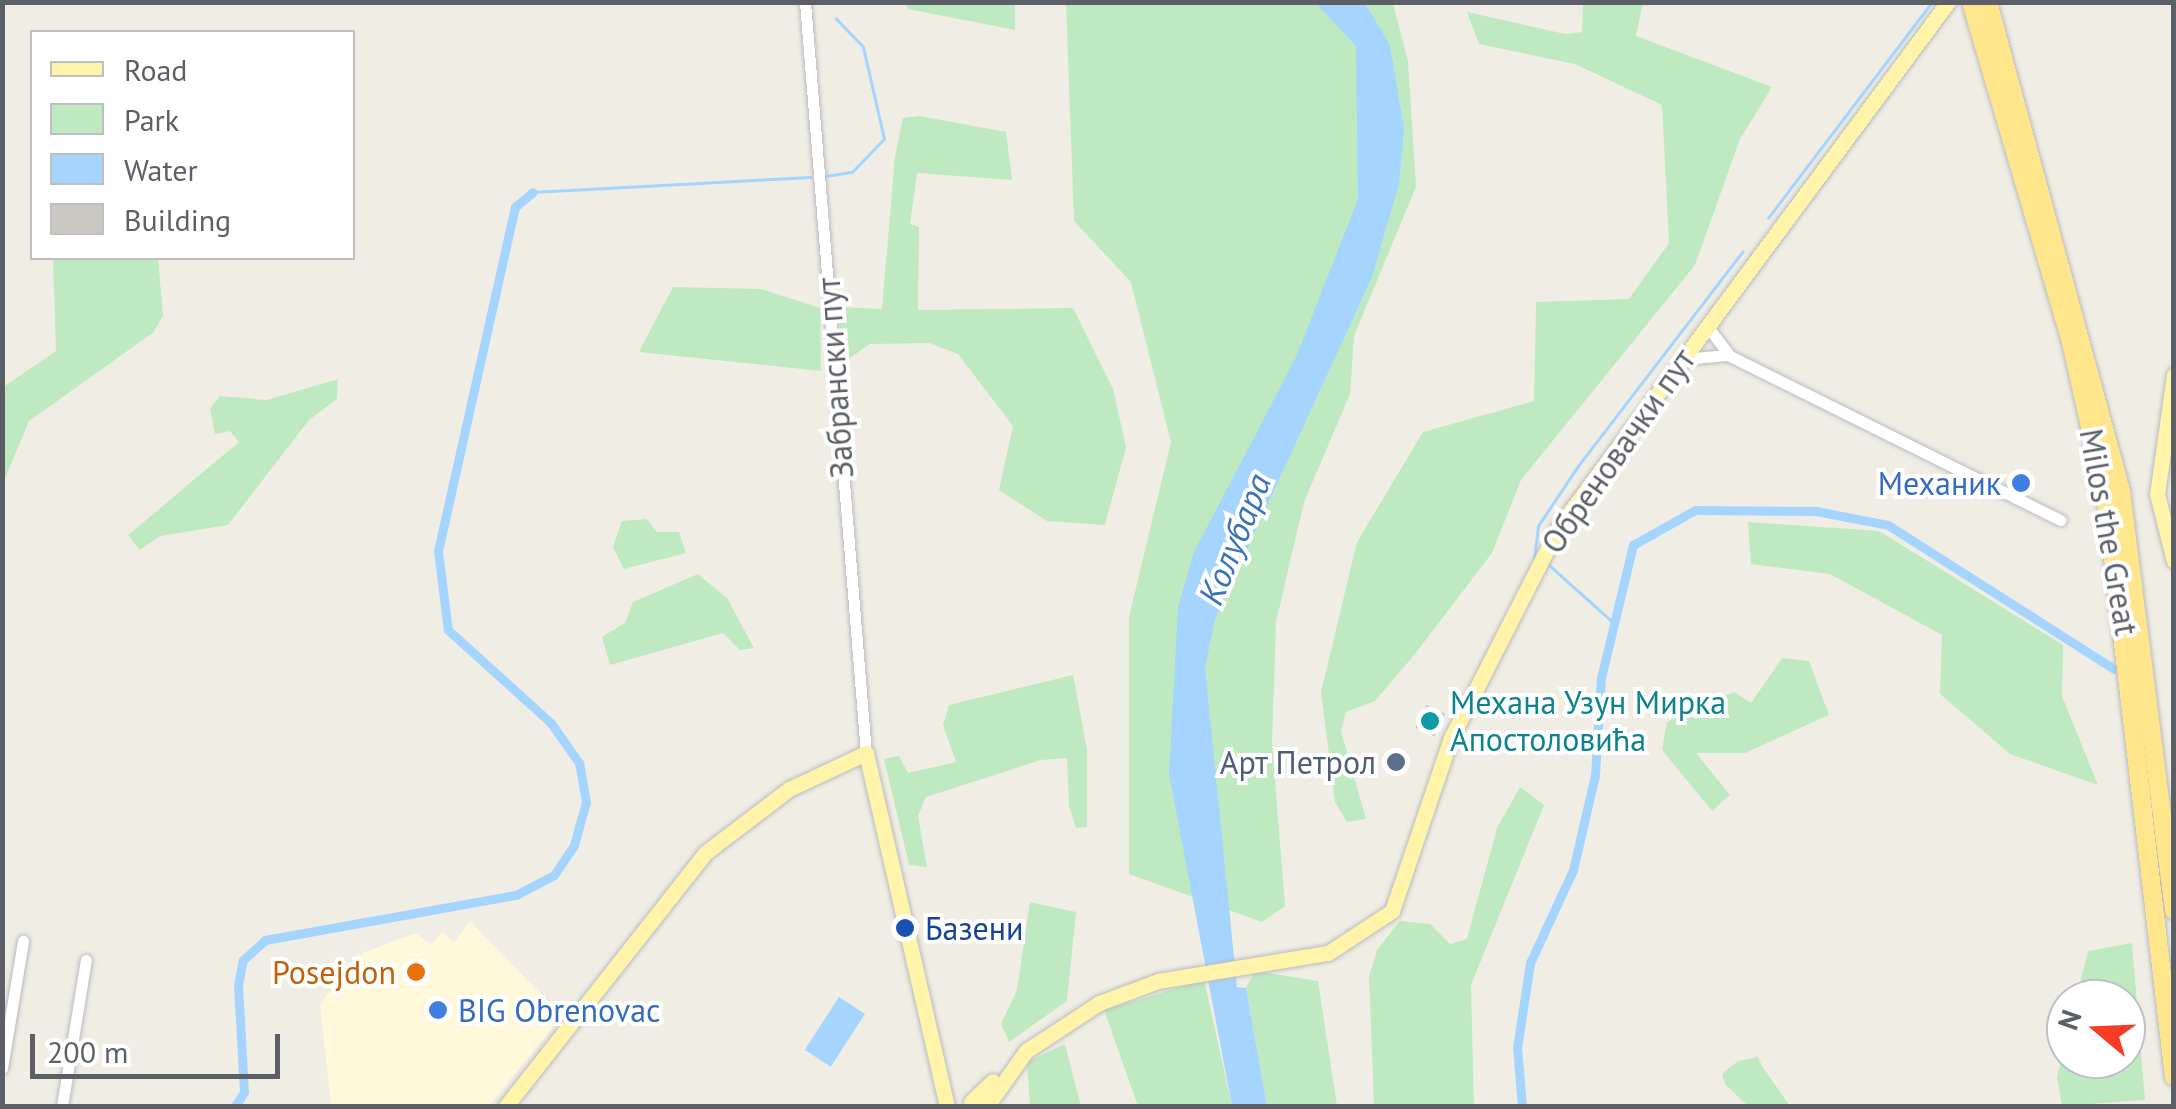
<!DOCTYPE html>
<html>
<head>
<meta charset="utf-8">
<style>
  body { margin:0 }
  #map { position:relative; width:2176px; height:1109px; overflow:hidden; background:#f0eee4; font-family:"PT Sans",sans-serif }
  div>[style] { position:absolute }
  .commercial>* { inset:0; background:#fff8da }
  .green>* { inset:0; background:#bfe9c1 }
  .water>* { inset:0; background:#a5d5ff; transform-origin:0 0 }
  .stream>* { height:2.5px; margin:-1.25px; padding:0 1.25px; transform-origin:1.25px; border-radius:1.25px; background:#a5d5ff }
  .canal>* { height:9px; margin:-4.5px; padding:0 4.5px; transform-origin:4.5px; border-radius:4.5px; background:#a5d5ff }
  .building>* { inset:0; background:#cbc8c1; transform-origin:0 0 }
  .roads { filter:drop-shadow(0 0 2px #b9bcc1) drop-shadow(0 0 2px #b9bcc1) }
  .minor>* { height:11px; margin:-5.5px; padding:0 5.5px; transform-origin:5.5px; border-radius:5.5px; background:#fff }
  .major>* { height:15px; margin:-7.5px; padding:0 7.5px; transform-origin:7.5px; border-radius:7.5px; background:#fff4aa }
  .highway>* { height:18px; margin:-9px; padding:0 9px; transform-origin:9px; border-radius:9px; background:#ffe68c }
  .dots>* { width:28px; height:28px; translate:-50% -50%; box-sizing:border-box; border:5px solid #fff; border-radius:50% }
  span { translate:-50% -50%; white-space:nowrap; text-align:center; line-height:1.15; -webkit-text-stroke:8px #fff; paint-order:stroke }
  .street-label { font-size:32px; color:#5c6066 }
  .shop-label { font-size:32px; color:#366cbe }
  .right { translate:-100% -50%; text-align:right }
  .left { translate:0 -50%; text-align:left }
  .culture-label { font-size:32px; color:#0d838f }
  .service-label { font-size:32px; color:#4e5e75 }
  .transit-label { font-size:32px; color:#164399 }
  .food-label { font-size:32px; color:#c56008 }
  .water-label { font-size:35px; color:#3a73b9; font-style:italic }
  .frame { position:absolute; inset:0; border:5px solid #5c6066; pointer-events:none }
  .legend { position:absolute; left:30px; top:30px; width:325px; height:230px; box-sizing:border-box; background:#fff; border:2px solid #bebfc2; margin:0; padding:12px 18px; list-style:none; font-size:30px; color:#5c6066 }
  .legend li { display:flex; align-items:center; gap:20px; height:50px }
  .legend b { width:50px; border:2px solid #bebfc2 }
  .north { position:absolute; left:2046px; top:979px; width:100px; height:100px; box-sizing:border-box; background:#fff; border:2px solid #bebfc2; border-radius:50%; rotate:289deg; font-size:28px; font-weight:700; line-height:40px; text-align:center; color:#5c6066 }
  .north::after { content:''; display:block; margin:auto; width:35px; height:45px; background:#f63c25; clip-path:polygon(50% 0,100% 100%,50% 72%,0 100%) }
  .scale { position:absolute; left:30px; top:1034px; width:250px; height:45px; box-sizing:border-box; border:5px solid #5c6066; border-top:0; padding-left:12px; font-size:30px; line-height:35px; white-space:nowrap; color:#5c6066; -webkit-text-stroke:8px #fff; paint-order:stroke }
</style>
</head>
<body>
<div id="map">
  <div class="commercial">
    <i style="clip-path:polygon(470px 921px,562px 1016px,489px 1106px,331px 1106px,320px 1004px,357px 955px,416px 933px,431px 945px,442px 932px,454px 942px)"></i>
  </div>
  <div class="green">
    <i style="clip-path:polygon(906px 3px,1015px 3px,1015px 30px,908px 9px)"></i>
    <i style="clip-path:polygon(1066px 3px,1393px 3px,1408px 61px,1416px 187px,1354px 336px,1350px 394px,1304px 502px,1276px 622px,1272px 743px,1285px 906px,1262px 922px,1129px 874px,1129px 617px,1171px 442px,1131px 282px,1074px 221px)"></i>
    <i style="clip-path:polygon(1583px 3px,1643px 3px,1636px 36px,1772px 87px,1740px 139px,1695px 265px,1521px 480px,1492px 553px,1415px 654px,1375px 701px,1346px 712px,1341px 731px,1366px 819px,1347px 822px,1335px 802px,1321px 692px,1357px 542px,1423px 432px,1534px 401px,1536px 302px,1629px 299px,1669px 243px,1662px 105px,1575px 64px,1479px 44px,1467px 12px,1565px 34px,1582px 32px)"></i>
    <i style="clip-path:polygon(920px 116px,1006px 132px,1012px 180px,917px 173px,910px 224px,919px 227px,918px 310px,1073px 308px,1113px 389px,1126px 447px,1105px 525px,1047px 521px,999px 490px,1013px 426px,958px 354px,929px 343px,870px 344px,841px 364px,839px 307px,882px 309px,895px 156px,903px 118px)"></i>
    <i style="clip-path:polygon(53px 258px,158px 258px,163px 315px,154px 332px,29px 421px,4px 481px,3px 387px,56px 351px)"></i>
    <i style="clip-path:polygon(673px 287px,761px 289px,820px 308px,821px 371px,639px 352px)"></i>
    <i style="clip-path:polygon(338px 379px,337px 399px,309px 420px,228px 525px,160px 536px,140px 550px,128px 535px,239px 442px,230px 431px,215px 434px,210px 409px,220px 396px,267px 400px)"></i>
    <i style="clip-path:polygon(646px 519px,657px 532px,679px 532px,686px 553px,624px 569px,613px 547px,622px 521px)"></i>
    <i style="clip-path:polygon(1748px 522px,1879px 531px,2063px 645px,2062px 696px,2098px 785px,2010px 754px,1940px 694px,1942px 635px,1830px 574px,1751px 564px)"></i>
    <i style="clip-path:polygon(698px 574px,727px 598px,754px 648px,740px 650px,723px 633px,610px 665px,602px 637px,625px 623px,633px 602px)"></i>
    <i style="clip-path:polygon(1782px 658px,1809px 661px,1829px 715px,1745px 753px,1696px 753px,1730px 795px,1712px 811px,1662px 750px,1667px 722px,1734px 692px,1751px 703px)"></i>
    <i style="clip-path:polygon(1073px 675px,1087px 750px,1087px 827px,1076px 828px,1069px 806px,1067px 758px,1041px 760px,926px 797px,918px 816px,927px 867px,909px 865px,884px 759px,899px 756px,908px 773px,956px 762px,943px 725px,949px 705px)"></i>
    <i style="clip-path:polygon(1520px 787px,1544px 805px,1471px 985px,1474px 1106px,1374px 1106px,1369px 976px,1377px 950px,1400px 921px,1430px 924px,1450px 944px,1467px 939px,1497px 828px)"></i>
    <i style="clip-path:polygon(1030px 902px,1076px 912px,1067px 1001px,1009px 1042px,1001px 1024px,1017px 990px)"></i>
    <i style="clip-path:polygon(2132px 943px,2145px 1100px,2062px 1106px,2057px 1077px,2066px 1039px,2066px 1059px,2126px 1059px,2126px 999px,2076px 999px,2088px 951px)"></i>
    <i style="clip-path:polygon(1255px 971px,1318px 981px,1337px 1106px,1267px 1106px,1246px 988px)"></i>
    <i style="clip-path:polygon(1204px 980px,1232px 1106px,1138px 1106px,1104px 1010px)"></i>
    <i style="clip-path:polygon(1065px 1044px,1081px 1106px,1030px 1106px,1027px 1062px)"></i>
    <i style="clip-path:polygon(1758px 1057px,1762px 1066px,1790px 1106px,1748px 1106px,1725px 1084px,1722px 1074px,1738px 1061px)"></i>
  </div>
  <div class="water">
    <i style="clip-path:polygon(1316px 3px,1366px 5px,1390px 45px,1404px 129px,1399px 184px,1372px 277px,1215px 619px,1205px 668px,1237px 987px,1246px 988px,1267px 1106px,1232px 1106px,1169px 774px,1178px 607px,1194px 552px,1296px 357px,1358px 199px,1356px 46px)"></i>
    <i style="left:839px;top:997px;width:31px;height:63px;rotate:33deg"></i>
  </div>
  <div class="stream">
    <i style="left:826px;top:176px;width:26px;rotate:-9deg"></i>
    <i style="left:852px;top:172px;width:46px;rotate:-45.9deg"></i>
    <i style="left:884px;top:139px;width:94px;rotate:-102.9deg"></i>
    <i style="left:863px;top:47px;width:39px;rotate:-134deg"></i>
    <i style="left:533px;top:192px;width:278px;rotate:-3.1deg"></i>
    <i style="left:1768px;top:218px;width:271px;rotate:-52.8deg"></i>
    <i style="left:1534px;top:559px;width:33px;rotate:-83deg"></i>
    <i style="left:1538px;top:526px;width:72px;rotate:-56.3deg"></i>
    <i style="left:1578px;top:466px;width:270px;rotate:-52.5deg"></i>
    <i style="left:1547px;top:563px;width:90px;rotate:41.8deg"></i>
  </div>
  <div class="canal">
    <i style="left:235px;top:1106px;width:17px;rotate:-57deg"></i>
    <i style="left:244px;top:1092px;width:107px;rotate:-93.2deg"></i>
    <i style="left:238px;top:985px;width:25px;rotate:-79deg"></i>
    <i style="left:243px;top:960px;width:30px;rotate:-42deg"></i>
    <i style="left:265px;top:940px;width:255px;rotate:-10.2deg"></i>
    <i style="left:516px;top:895px;width:43px;rotate:-27.8deg"></i>
    <i style="left:554px;top:875px;width:36px;rotate:-56deg"></i>
    <i style="left:574px;top:845px;width:45px;rotate:-74.4deg"></i>
    <i style="left:586px;top:802px;width:40px;rotate:-100deg"></i>
    <i style="left:579px;top:763px;width:49px;rotate:-125deg"></i>
    <i style="left:551px;top:723px;width:139px;rotate:-137.9deg"></i>
    <i style="left:448px;top:630px;width:80px;rotate:-97.2deg"></i>
    <i style="left:438px;top:551px;width:353px;rotate:-77.4deg"></i>
    <i style="left:515px;top:207px;width:23px;rotate:-40deg"></i>
    <i style="left:1522px;top:1106px;width:58px;rotate:-94.9deg"></i>
    <i style="left:1517px;top:1048px;width:86px;rotate:-81.3deg"></i>
    <i style="left:1530px;top:963px;width:102px;rotate:-65.2deg"></i>
    <i style="left:1573px;top:870px;width:98px;rotate:-77deg"></i>
    <i style="left:1595px;top:775px;width:97px;rotate:-86.5deg"></i>
    <i style="left:1601px;top:678px;width:137px;rotate:-76.5deg"></i>
    <i style="left:1633px;top:545px;width:71px;rotate:-29.4deg"></i>
    <i style="left:1695px;top:510px;width:121px;rotate:0.5deg"></i>
    <i style="left:1816px;top:511px;width:73px;rotate:11deg"></i>
    <i style="left:1888px;top:525px;width:268px;rotate:32.5deg"></i>
  </div>
  <div class="building">
    <i style="left:1426px;top:705px;width:21px;height:25px;rotate:25deg"></i>
  </div>
  <div class="roads">
    <div class="minor">
      <i style="left:805px;top:2px;width:753px;rotate:85.36deg"></i>
      <i style="left:1708px;top:327px;width:36px;rotate:53deg"></i>
      <i style="left:1730px;top:356px;width:369px;rotate:26.4deg"></i>
      <i style="left:1683px;top:359px;width:44px;rotate:-5.2deg"></i>
      <i style="left:2px;top:1068px;width:129px;rotate:-80.6deg"></i>
      <i style="left:62px;top:1106px;width:148px;rotate:-80.7deg"></i>
    </div>
    <div class="major">
      <i style="left:2174px;top:375px;width:120px;rotate:98.1deg"></i>
      <i style="left:2157px;top:494px;width:69px;rotate:75.8deg"></i>
      <i style="left:971px;top:1102px;width:30px;rotate:-44deg"></i>
      <i style="left:506px;top:1106px;width:322px;rotate:-51.8deg"></i>
      <i style="left:705px;top:853px;width:106px;rotate:-37.3deg"></i>
      <i style="left:789px;top:789px;width:85px;rotate:-25.1deg"></i>
      <i style="left:866px;top:753px;width:362px;rotate:77.1deg"></i>
      <i style="left:987px;top:1106px;width:67px;rotate:-54.7deg"></i>
      <i style="left:1026px;top:1051px;width:87px;rotate:-33.3deg"></i>
      <i style="left:1099px;top:1003px;width:63px;rotate:-20.4deg"></i>
      <i style="left:1158px;top:981px;width:172px;rotate:-9.4deg"></i>
      <i style="left:1328px;top:953px;width:77px;rotate:-33.3deg"></i>
      <i style="left:1392px;top:911px;width:183px;rotate:-71.2deg"></i>
      <i style="left:1451px;top:738px;width:236px;rotate:-63deg"></i>
      <i style="left:1558px;top:528px;width:655px;rotate:-53.45deg"></i>
    </div>
    <div class="highway">
      <i style="left:1971px;top:2px;width:350px;rotate:73.6deg"></i>
      <i style="left:2070px;top:338px;width:164px;rotate:77.3deg"></i>
      <i style="left:2106px;top:498px;width:583px;rotate:83.3deg"></i>
      <i style="left:1988px;top:2px;width:507px;rotate:74.78deg"></i>
      <i style="left:2121px;top:491px;width:423px;rotate:82.8deg"></i>
    </div>
  </div>
  <div class="dots">
    <i style="left:2021px;top:483px;background:#3f7fe0"></i>
    <i style="left:1430px;top:721px;background:#0f9aa8"></i>
    <i style="left:1396px;top:762px;background:#5c6f8a"></i>
    <i style="left:905px;top:928px;background:#1a4fb4"></i>
    <i style="left:416px;top:972px;background:#e8710a"></i>
    <i style="left:438px;top:1010px;background:#3f7fe0"></i>
  </div>
  <div class="street-label">
    <span style="left:835px;top:378px;rotate:-94deg">Забрански пут</span>
    <span style="left:1618px;top:451px;rotate:-55deg">Обреновачки пут</span>
    <span style="left:2109px;top:532px;rotate:80deg">Milos the Great</span>
  </div>
  <div class="shop-label">
    <span class="right" style="left:2001px;top:483px">Механик</span>
    <span class="left" style="left:458px;top:1010px">BIG Obrenovac</span>
  </div>
  <div class="culture-label">
    <span class="left" style="left:1450px;top:721px">Механа Узун Мирка<br>Апостоловића</span>
  </div>
  <div class="service-label">
    <span class="right" style="left:1376px;top:762px">Арт Петрол</span>
  </div>
  <div class="transit-label">
    <span class="left" style="left:925px;top:928px">Базени</span>
  </div>
  <div class="food-label">
    <span class="right" style="left:396px;top:972px">Posejdon</span>
  </div>
  <div class="water-label">
    <span style="left:1234px;top:539px;rotate:-68deg">Колубара</span>
  </div>
  <div class="frame"></div>
  <ul class="legend">
  <li><b style="height:12px;background:#fff4aa"></b>Road</li>
  <li><b style="height:28px;background:#bfe9c1"></b>Park</li>
  <li><b style="height:28px;background:#a5d5ff"></b>Water</li>
  <li><b style="height:28px;background:#cbc8c1"></b>Building</li>
  </ul>
  <div class="north">N</div>
  <div class="scale">200 m</div>
</div>
</body>
</html>
